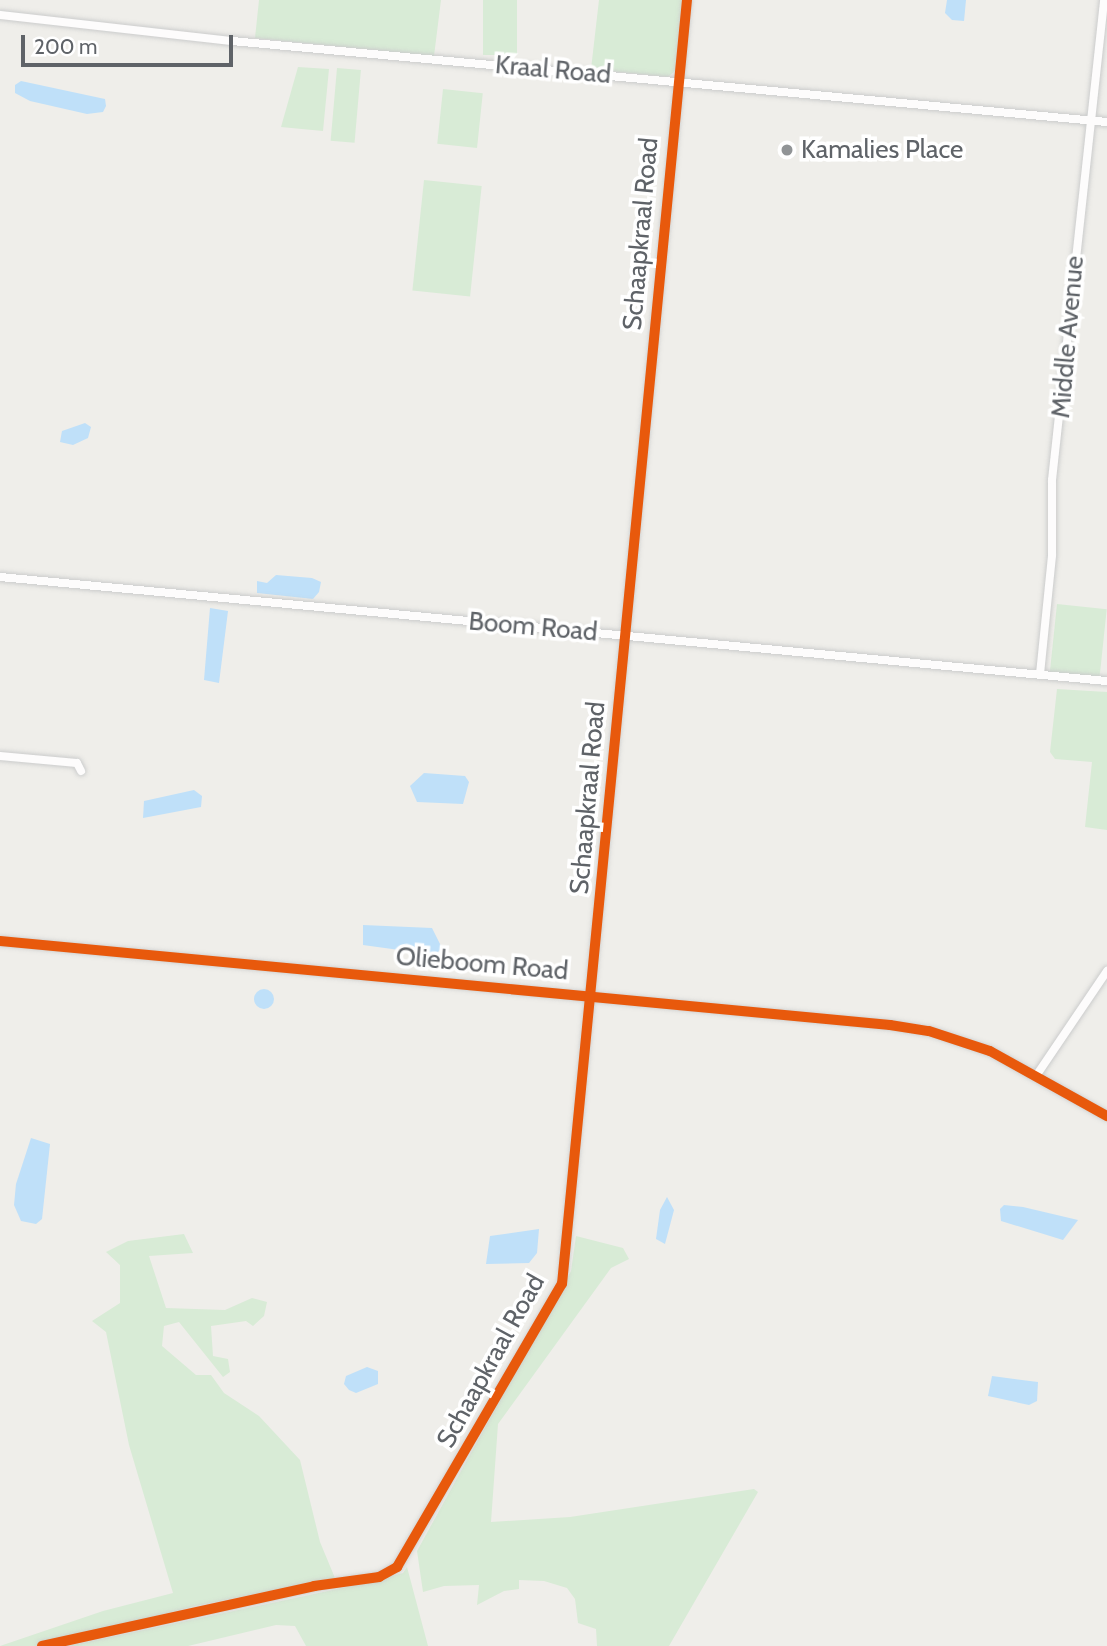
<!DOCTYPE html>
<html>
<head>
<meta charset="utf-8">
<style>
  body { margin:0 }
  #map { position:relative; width:1107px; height:1646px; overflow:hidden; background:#efeeea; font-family:Cabin,sans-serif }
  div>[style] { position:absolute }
  .green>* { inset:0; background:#d8ebd6; transform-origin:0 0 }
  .water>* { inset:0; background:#bfe0f9 }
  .round { border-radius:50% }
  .roads { filter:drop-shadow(0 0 2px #cbcccc) drop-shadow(0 0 2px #cbcccc) }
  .street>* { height:8px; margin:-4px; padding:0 4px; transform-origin:4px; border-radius:4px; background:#fdfcfc }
  .cycleway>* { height:10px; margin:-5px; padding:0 5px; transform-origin:5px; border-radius:5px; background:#e8590c }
  .dots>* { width:19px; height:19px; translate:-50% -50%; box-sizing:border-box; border:4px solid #fff; border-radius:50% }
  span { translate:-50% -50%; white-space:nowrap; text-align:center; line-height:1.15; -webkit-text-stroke:7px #fff; paint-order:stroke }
  .street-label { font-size:26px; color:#5f6368 }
  .poi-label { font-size:26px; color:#5f6368 }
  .left { translate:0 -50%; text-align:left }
  .scale { position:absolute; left:21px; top:35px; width:212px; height:32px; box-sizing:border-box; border:4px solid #5f6368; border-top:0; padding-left:9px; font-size:21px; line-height:24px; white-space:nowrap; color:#5f6368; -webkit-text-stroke:5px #fff; paint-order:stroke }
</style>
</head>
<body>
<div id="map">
  <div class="green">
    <i style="clip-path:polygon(259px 0,441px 0,434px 56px,255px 38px)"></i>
    <i style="left:483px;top:0;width:34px;height:55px"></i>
    <i style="clip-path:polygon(599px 0,682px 0,675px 71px,668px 77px,591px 69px)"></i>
    <i style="clip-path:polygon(298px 67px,329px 69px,323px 131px,281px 127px)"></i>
    <i style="left:337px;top:68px;width:24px;height:73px;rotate:5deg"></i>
    <i style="left:443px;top:89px;width:40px;height:55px;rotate:6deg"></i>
    <i style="left:424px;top:180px;width:58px;height:111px;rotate:6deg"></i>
    <i style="left:1057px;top:604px;width:50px;height:68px;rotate:6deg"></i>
    <i style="clip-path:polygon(1057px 689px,1107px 692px,1107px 830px,1085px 827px,1092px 762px,1055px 759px,1050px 752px)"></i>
    <i style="clip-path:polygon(184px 1234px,193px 1253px,149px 1256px,166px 1308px,225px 1310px,252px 1298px,267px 1302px,264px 1316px,253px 1326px,246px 1321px,211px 1326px,213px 1356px,228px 1359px,230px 1372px,223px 1377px,179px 1322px,164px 1326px,162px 1346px,196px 1375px,211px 1375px,224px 1393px,259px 1416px,300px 1460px,320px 1542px,335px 1578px,195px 1606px,40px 1646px,0 1646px,103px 1611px,173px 1593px,129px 1445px,106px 1332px,92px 1321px,120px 1303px,120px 1265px,106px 1252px,128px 1241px)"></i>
    <i style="clip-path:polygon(576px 1236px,623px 1248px,629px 1259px,611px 1268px,498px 1424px,491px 1522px,570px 1517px,754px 1489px,758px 1492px,669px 1646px,597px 1646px,596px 1629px,578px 1623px,575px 1599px,567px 1588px,544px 1581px,519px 1580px,519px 1589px,504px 1591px,477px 1605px,479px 1585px,444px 1586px,423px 1592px,417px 1551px,571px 1271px)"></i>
    <i style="clip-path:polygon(407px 1567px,428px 1646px,306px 1646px,295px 1626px,276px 1625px,188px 1646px,68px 1646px,361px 1584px,403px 1573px)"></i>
  </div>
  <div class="water">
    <i style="clip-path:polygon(947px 0,966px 0,964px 21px,952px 20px,945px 13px)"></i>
    <i style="clip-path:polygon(21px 81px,105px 99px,106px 106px,103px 112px,87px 114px,30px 101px,15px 93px,15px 85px)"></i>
    <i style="clip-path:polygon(85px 423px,91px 427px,88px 438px,73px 445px,60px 442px,62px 431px)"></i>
    <i style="clip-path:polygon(276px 575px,312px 578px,321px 582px,319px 592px,313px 599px,257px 593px,257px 581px,267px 583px)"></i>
    <i style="clip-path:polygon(210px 608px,228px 611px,219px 683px,204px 680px)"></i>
    <i style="clip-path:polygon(424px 773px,465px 776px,469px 782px,463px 804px,417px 802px,410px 786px)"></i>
    <i style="clip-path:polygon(194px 790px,202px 796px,201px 807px,143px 818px,144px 801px)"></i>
    <i style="clip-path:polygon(363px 925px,432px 928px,442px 948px,437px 953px,421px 953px,363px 945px)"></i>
    <i class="round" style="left:254px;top:989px;width:20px;height:20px"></i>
    <i style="clip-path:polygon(31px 1138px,50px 1144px,42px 1219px,36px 1224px,21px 1221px,14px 1205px,16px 1184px)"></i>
    <i style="clip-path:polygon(667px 1197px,674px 1210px,665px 1244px,656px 1239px,660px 1210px)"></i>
    <i style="clip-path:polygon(1004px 1205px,1023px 1207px,1078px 1220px,1063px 1240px,1001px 1221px,1000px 1209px)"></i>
    <i style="clip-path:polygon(539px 1229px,537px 1253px,529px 1263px,486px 1264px,490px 1236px)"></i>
    <i style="clip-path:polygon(367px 1367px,378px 1371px,378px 1384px,356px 1393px,349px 1390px,344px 1384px,346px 1376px)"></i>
    <i style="clip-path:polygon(992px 1376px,1038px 1382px,1037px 1401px,1029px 1405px,988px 1396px)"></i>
  </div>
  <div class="roads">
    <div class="street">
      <i style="left:0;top:15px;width:233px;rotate:6.4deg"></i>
      <i style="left:232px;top:41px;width:879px;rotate:5.29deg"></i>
      <i style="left:0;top:577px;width:1112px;rotate:5.37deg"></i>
      <i style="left:1040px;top:674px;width:120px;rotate:-84.2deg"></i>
      <i style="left:1052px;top:555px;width:75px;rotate:-90deg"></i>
      <i style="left:1052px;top:480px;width:483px;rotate:-83.8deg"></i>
      <i style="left:0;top:756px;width:77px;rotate:5.2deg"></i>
      <i style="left:77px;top:763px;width:9px;rotate:63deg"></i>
      <i style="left:0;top:941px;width:894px;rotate:5.39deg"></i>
      <i style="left:890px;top:1025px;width:39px;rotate:9deg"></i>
      <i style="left:929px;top:1031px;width:64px;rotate:18.2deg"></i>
      <i style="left:990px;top:1051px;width:134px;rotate:29.1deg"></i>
      <i style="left:1036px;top:1076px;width:127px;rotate:-55.9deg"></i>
      <i style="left:42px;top:1646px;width:279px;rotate:-12.4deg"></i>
      <i style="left:314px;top:1586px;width:66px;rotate:-7.9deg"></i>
      <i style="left:379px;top:1577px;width:21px;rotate:-29deg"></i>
      <i style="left:397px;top:1567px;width:328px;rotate:-59.8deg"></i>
      <i style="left:562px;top:1284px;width:1290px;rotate:-84.44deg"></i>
    </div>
  </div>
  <div class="cycleway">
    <i style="left:0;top:941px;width:894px;rotate:5.39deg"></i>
    <i style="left:890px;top:1025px;width:39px;rotate:9deg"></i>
    <i style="left:929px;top:1031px;width:64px;rotate:18.2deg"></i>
    <i style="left:990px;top:1051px;width:134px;rotate:29.1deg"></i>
    <i style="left:42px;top:1646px;width:279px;rotate:-12.4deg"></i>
    <i style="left:314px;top:1586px;width:66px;rotate:-7.9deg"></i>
    <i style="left:379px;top:1577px;width:21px;rotate:-29deg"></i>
    <i style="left:397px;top:1567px;width:328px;rotate:-59.8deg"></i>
    <i style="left:562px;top:1284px;width:1290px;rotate:-84.44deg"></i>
  </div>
  <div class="dots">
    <i style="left:787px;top:150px;background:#919496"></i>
  </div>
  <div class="street-label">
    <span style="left:553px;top:70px;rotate:5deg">Kraal Road</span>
    <span style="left:641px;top:234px;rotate:-85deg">Schaapkraal Road</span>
    <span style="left:1068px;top:337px;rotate:-85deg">Middle Avenue</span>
    <span style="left:533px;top:627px;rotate:5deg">Boom Road</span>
    <span style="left:588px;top:798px;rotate:-85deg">Schaapkraal Road</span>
    <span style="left:482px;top:964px;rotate:5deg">Olieboom Road</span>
    <span style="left:491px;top:1361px;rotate:-61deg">Schaapkraal Road</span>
  </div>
  <div class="poi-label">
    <span class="left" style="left:801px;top:150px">Kamalies Place</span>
  </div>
  <div class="scale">200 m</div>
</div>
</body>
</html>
